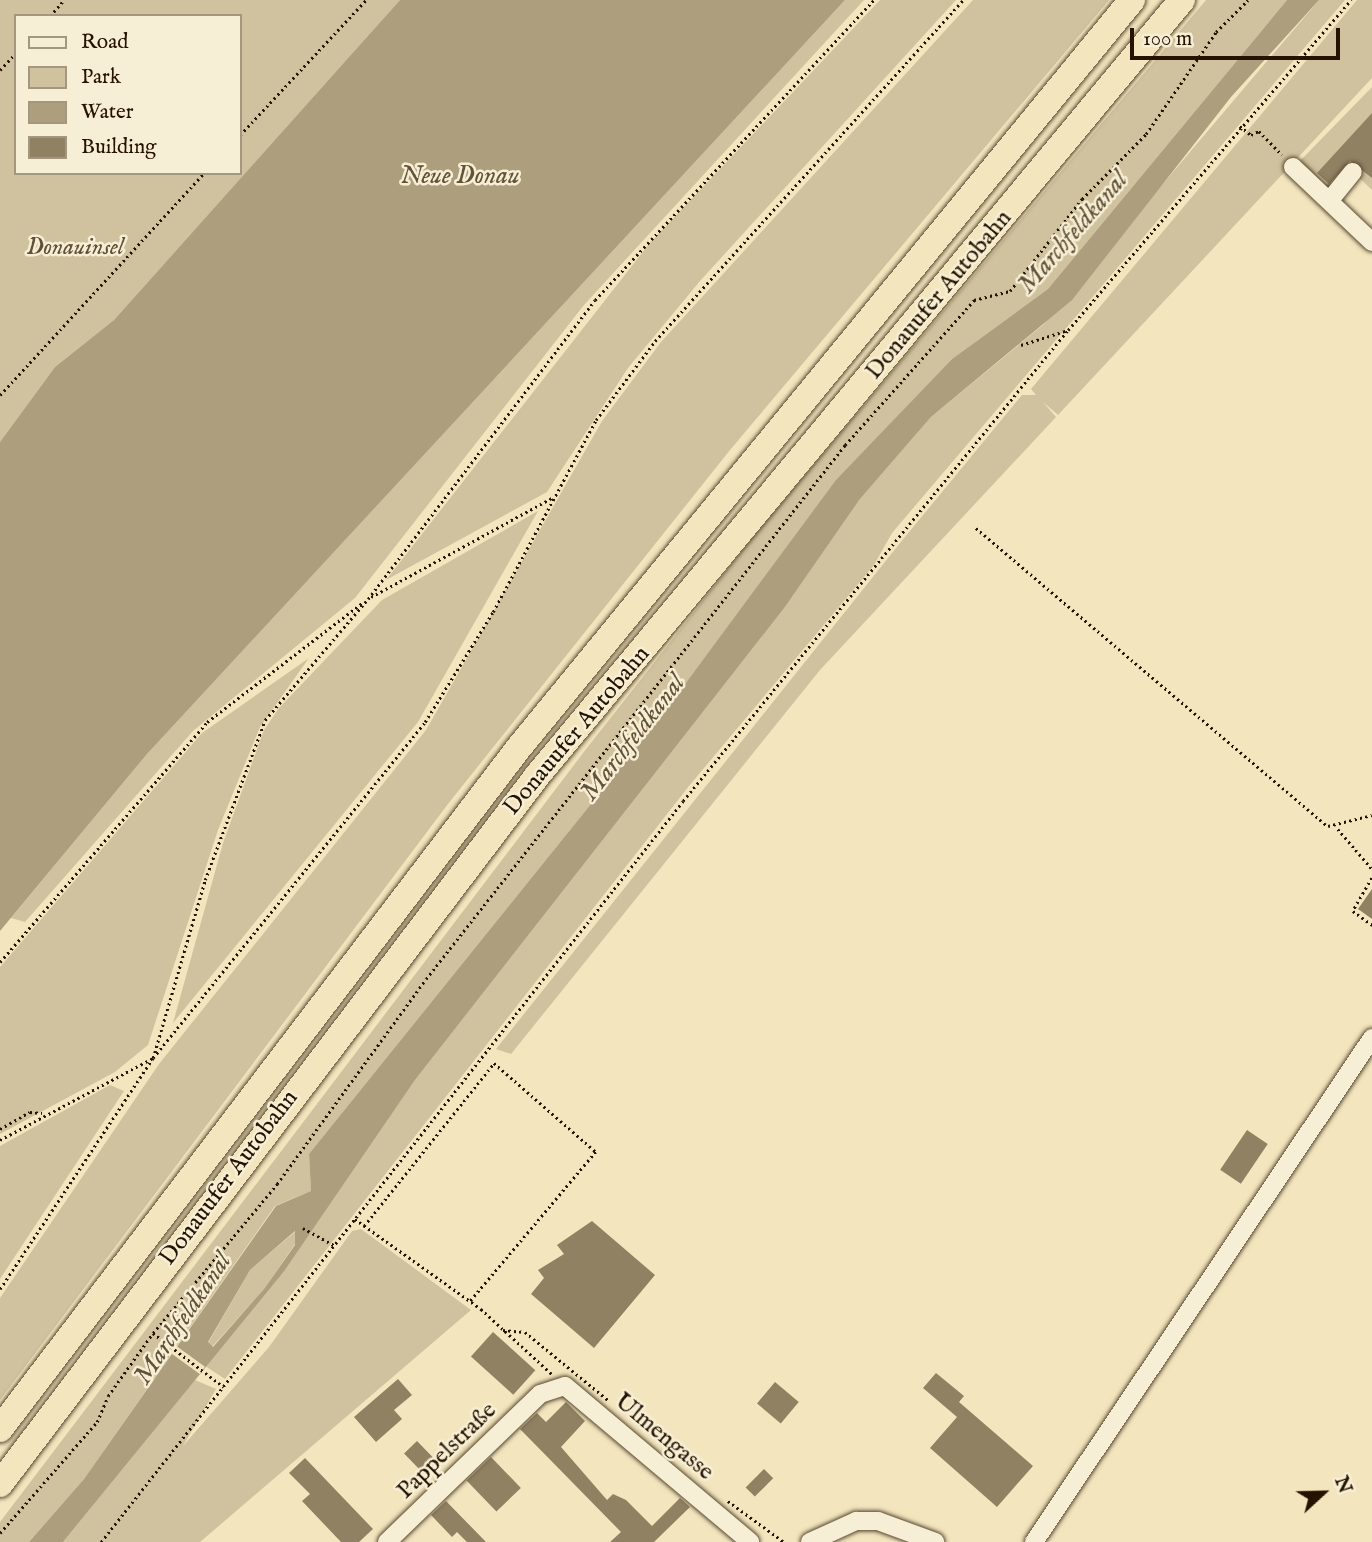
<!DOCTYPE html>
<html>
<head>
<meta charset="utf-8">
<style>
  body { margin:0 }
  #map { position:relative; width:1372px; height:1542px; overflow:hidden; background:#f3e6be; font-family:"IM FELL English",serif }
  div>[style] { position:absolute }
  .green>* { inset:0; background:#d0c29e }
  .water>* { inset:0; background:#ad9e7d }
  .pier>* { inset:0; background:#f3e6be; transform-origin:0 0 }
  .building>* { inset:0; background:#908163; transform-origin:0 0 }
  .path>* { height:2.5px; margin-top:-1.25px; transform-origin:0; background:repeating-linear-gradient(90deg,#251300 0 2px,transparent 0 5.5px) }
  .roads { filter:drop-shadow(0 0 2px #584830) drop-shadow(0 0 2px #584830) }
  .minor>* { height:18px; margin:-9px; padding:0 9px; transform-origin:9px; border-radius:9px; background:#f7efd5 }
  .highway>* { height:26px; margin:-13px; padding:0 13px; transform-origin:13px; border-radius:13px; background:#f3e6be }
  span { translate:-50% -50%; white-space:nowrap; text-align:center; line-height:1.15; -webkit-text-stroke:5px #f7efd5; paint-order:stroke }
  .park-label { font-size:24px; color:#615037; font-style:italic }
  .street-label { font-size:24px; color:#251300 }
  .water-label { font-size:26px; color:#625238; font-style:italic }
  .legend { position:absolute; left:14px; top:14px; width:228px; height:161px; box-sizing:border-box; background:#f7efd5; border:2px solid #a39780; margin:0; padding:9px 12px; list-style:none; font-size:21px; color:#251300 }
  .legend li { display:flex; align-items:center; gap:14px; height:35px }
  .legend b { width:35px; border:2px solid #a39780 }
  .north { position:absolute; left:1288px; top:1458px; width:70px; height:70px; -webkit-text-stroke:5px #f7efd5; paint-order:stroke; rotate:68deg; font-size:19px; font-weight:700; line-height:28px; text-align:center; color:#251300 }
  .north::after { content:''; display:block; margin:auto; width:24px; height:32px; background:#251300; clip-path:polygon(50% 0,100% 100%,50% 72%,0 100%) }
  .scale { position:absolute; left:1130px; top:28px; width:210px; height:32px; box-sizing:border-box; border:4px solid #251300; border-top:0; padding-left:9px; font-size:21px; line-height:24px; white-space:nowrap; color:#251300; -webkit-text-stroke:5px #f7efd5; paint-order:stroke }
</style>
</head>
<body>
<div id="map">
  <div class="green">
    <i style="clip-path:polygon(evenodd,0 0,400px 0,114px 320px,55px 367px,0 442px,0 0,16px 16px,240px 16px,240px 173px,16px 173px,16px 16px)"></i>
    <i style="clip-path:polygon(845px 0,864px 0,584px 305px,355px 598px,193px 731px,25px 922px,11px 918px,147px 754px)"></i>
    <i style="clip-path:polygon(880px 0,956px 0,700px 281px,628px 368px,547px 492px,386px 580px,649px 244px)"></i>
    <i style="clip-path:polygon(973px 0,1109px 0,730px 450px,448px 804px,0 1400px,0 1298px,159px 1064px,426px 730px,602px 421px,661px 342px)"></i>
    <i style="clip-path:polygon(1206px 0,1287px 0,1048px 289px,952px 359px,836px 481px,657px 722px,309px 1154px,311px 1191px,275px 1206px,84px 1479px,29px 1542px,0 1542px,0 1522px,583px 753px,753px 537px)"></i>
    <i style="clip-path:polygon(1319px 0,1345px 0,892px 533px,874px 565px,689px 786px,225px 1379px,202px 1364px,285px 1270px,415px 1080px,785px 607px,860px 499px,931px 417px,1044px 324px)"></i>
    <i style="clip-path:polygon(1357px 0,1372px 0,1372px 78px,1058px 415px,1043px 402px,1056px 417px,820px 670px,511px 1054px,496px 1049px,900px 543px,1022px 395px,1036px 395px,1031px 389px)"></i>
    <i style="clip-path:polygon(1372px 87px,1372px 190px,1351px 170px,1330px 193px,1298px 163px)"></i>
    <i style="clip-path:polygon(538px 511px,418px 722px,173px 1023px,223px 843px,264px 730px,279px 708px,382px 600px)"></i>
    <i style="clip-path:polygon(309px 658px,260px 727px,218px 830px,148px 1045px,115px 1072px,0 1134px,0 967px,202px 733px)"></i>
    <i style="clip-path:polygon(110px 1085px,124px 1091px,0 1279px,0 1146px)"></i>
    <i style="clip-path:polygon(361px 1229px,471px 1310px,200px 1542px,63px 1542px,195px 1380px,216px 1389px,183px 1446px,269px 1347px,352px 1231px)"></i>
    <i style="clip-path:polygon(296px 1231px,295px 1244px,264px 1289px,212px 1347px,208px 1343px,250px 1270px)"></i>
  </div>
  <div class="water">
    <i style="clip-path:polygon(400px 0,845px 0,147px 754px,0 931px,0 442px,55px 367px,114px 320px)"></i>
    <i style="clip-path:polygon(evenodd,1287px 0,1319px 0,1231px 97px,1072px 300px,931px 417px,860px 499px,785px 607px,415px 1080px,285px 1270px,63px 1542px,29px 1542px,84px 1479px,276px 1206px,311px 1191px,309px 1154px,657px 722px,836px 480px,952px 359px,1048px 289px,1287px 0,295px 1231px,295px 1245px,264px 1289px,213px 1347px,208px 1342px,250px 1270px,295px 1231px)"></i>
  </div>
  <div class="pier">
    <i style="left:175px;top:1345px;width:37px;height:9px;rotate:36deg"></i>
  </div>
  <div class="building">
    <i style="clip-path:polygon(1372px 113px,1372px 178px,1350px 161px,1329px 184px,1317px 173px)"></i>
    <i style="clip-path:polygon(1372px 889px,1372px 919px,1358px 909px)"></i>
    <i style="left:1247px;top:1130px;width:25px;height:48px;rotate:34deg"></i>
    <i style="clip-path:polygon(592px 1221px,655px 1275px,594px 1348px,531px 1294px,544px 1278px,538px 1270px,564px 1254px,557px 1245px)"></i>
    <i style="left:493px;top:1332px;width:57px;height:33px;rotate:42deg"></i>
    <i style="clip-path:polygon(936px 1373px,964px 1396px,959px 1402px,1033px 1466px,997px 1507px,930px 1448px,957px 1417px,923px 1388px)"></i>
    <i style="clip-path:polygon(398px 1379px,412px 1395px,394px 1410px,402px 1419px,376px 1442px,354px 1417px)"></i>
    <i style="left:775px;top:1382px;width:31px;height:28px;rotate:40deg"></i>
    <i style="clip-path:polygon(566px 1402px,585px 1421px,561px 1447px,607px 1500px,613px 1494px,626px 1500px,652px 1526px,680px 1498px,690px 1507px,654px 1542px,610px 1542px,621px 1532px,520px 1429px,537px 1413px,546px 1422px)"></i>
    <i style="left:417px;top:1441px;width:29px;height:18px;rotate:46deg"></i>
    <i style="left:491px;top:1457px;width:43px;height:34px;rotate:46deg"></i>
    <i style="clip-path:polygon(305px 1458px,373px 1529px,359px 1542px,341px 1542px,302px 1501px,310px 1494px,289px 1473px)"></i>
    <i style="left:764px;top:1469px;width:13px;height:26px;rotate:45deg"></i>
    <i style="clip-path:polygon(446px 1501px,486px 1542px,467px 1542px,457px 1532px,452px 1537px,431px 1515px)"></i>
  </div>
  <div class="path">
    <i style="left:50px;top:16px;width:21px;rotate:-49deg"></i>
    <i style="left:0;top:70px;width:23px;rotate:-47deg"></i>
    <i style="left:1240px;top:126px;width:14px;rotate:39deg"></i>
    <i style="left:1251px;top:135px;width:9px;rotate:-27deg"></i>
    <i style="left:1259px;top:131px;width:33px;rotate:46deg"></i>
    <i style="left:240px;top:135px;width:185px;rotate:-47deg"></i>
    <i style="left:1021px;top:345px;width:49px;rotate:-17.7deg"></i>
    <i style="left:0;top:395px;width:301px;rotate:-47.4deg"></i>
    <i style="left:976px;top:528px;width:461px;rotate:40.3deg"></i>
    <i style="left:1328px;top:826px;width:45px;rotate:-14deg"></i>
    <i style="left:371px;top:597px;width:206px;rotate:-28.7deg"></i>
    <i style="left:1338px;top:829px;width:52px;rotate:49.6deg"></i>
    <i style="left:1372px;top:878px;width:38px;rotate:120deg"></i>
    <i style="left:1353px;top:911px;width:24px;rotate:36deg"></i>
    <i style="left:0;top:962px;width:317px;rotate:-49.2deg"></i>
    <i style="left:207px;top:722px;width:195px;rotate:-37.5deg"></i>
    <i style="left:0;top:1129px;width:34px;rotate:-30deg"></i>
    <i style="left:30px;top:1112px;width:12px;rotate:5deg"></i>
    <i style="left:0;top:1140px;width:174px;rotate:-28.2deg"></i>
    <i style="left:153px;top:1058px;width:185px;rotate:-73.7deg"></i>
    <i style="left:205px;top:880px;width:171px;rotate:-69.4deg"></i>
    <i style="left:265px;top:720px;width:159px;rotate:-49.6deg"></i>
    <i style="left:368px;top:599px;width:375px;rotate:-52.8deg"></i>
    <i style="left:595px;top:300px;width:410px;rotate:-47.1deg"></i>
    <i style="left:355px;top:1219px;width:155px;rotate:35.5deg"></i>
    <i style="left:481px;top:1309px;width:96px;rotate:42.5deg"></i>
    <i style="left:364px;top:1226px;width:208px;rotate:-51.4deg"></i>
    <i style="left:494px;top:1063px;width:135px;rotate:41.1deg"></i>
    <i style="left:596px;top:1152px;width:197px;rotate:130.1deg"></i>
    <i style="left:303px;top:1228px;width:37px;rotate:29deg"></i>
    <i style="left:0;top:1289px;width:277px;rotate:-56.5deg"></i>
    <i style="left:153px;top:1058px;width:432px;rotate:-51deg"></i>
    <i style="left:425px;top:722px;width:129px;rotate:-58.3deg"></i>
    <i style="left:493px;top:612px;width:218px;rotate:-61.8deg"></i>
    <i style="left:596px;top:420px;width:99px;rotate:-53.2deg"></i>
    <i style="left:655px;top:341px;width:460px;rotate:-47.9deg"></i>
    <i style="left:503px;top:1330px;width:22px;rotate:5deg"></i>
    <i style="left:525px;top:1332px;width:107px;rotate:39.3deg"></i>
    <i style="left:153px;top:1333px;width:194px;rotate:-50.2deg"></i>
    <i style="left:277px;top:1184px;width:253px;rotate:-54deg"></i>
    <i style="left:426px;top:979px;width:679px;rotate:-51.88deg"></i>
    <i style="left:845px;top:445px;width:194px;rotate:-48.3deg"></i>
    <i style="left:974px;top:300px;width:37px;rotate:-14deg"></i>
    <i style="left:1010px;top:291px;width:117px;rotate:-52deg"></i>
    <i style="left:1082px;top:199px;width:91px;rotate:-45.4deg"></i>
    <i style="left:1146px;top:134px;width:124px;rotate:-55.5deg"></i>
    <i style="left:1216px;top:32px;width:45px;rotate:-45deg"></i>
    <i style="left:728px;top:1501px;width:69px;rotate:36.2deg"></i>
    <i style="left:0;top:1533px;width:147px;rotate:-48.9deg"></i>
    <i style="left:97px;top:1422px;width:28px;rotate:-67deg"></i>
    <i style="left:108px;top:1396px;width:77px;rotate:-54.5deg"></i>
    <i style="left:153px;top:1333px;width:89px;rotate:37.3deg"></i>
    <i style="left:101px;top:1542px;width:942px;rotate:-51.85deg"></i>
    <i style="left:683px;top:801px;width:608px;rotate:-50.74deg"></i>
    <i style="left:1068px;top:330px;width:435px;rotate:-49.4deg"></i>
  </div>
  <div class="roads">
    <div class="minor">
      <i style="left:1293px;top:167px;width:109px;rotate:43.5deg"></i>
      <i style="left:1330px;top:200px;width:36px;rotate:-51deg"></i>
      <i style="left:387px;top:1542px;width:213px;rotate:-44deg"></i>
      <i style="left:540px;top:1394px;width:26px;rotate:-18deg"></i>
      <i style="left:565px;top:1386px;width:242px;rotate:40.1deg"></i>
      <i style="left:810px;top:1542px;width:51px;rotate:-24.5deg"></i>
      <i style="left:856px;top:1521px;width:22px"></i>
      <i style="left:878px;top:1521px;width:61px;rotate:20.2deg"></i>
      <i style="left:1034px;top:1542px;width:607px;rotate:-56.15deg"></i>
    </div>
    <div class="highway">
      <i style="left:0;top:1429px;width:853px;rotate:-52.71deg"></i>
      <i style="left:517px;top:750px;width:970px;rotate:-50.65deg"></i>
      <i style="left:0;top:1484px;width:889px;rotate:-52.82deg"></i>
      <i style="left:537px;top:776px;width:1009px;rotate:-50.27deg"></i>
    </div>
  </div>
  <div class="park-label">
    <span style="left:75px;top:248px">Donauinsel</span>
  </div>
  <div class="street-label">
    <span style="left:939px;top:295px;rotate:-50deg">Donauufer Autobahn</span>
    <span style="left:577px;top:731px;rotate:-50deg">Donauufer Autobahn</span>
    <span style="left:229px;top:1178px;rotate:-53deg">Donauufer Autobahn</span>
    <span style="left:664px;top:1437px;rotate:40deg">Ulmengasse</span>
    <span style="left:447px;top:1451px;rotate:-44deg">Pappelstraße</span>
  </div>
  <div class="water-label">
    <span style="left:460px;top:176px">Neue Donau</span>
    <span style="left:1073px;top:233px;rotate:-49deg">Marchfeldkanal</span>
    <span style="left:633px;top:738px;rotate:-52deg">Marchfeldkanal</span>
    <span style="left:183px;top:1319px;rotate:-56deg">Marchfeldkanal</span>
  </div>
  <ul class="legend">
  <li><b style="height:9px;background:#f7efd5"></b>Road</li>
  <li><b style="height:19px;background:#d0c29e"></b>Park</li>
  <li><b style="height:19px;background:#ad9e7d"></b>Water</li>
  <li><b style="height:19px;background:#908163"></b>Building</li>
  </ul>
  <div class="north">N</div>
  <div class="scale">100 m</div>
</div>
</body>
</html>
